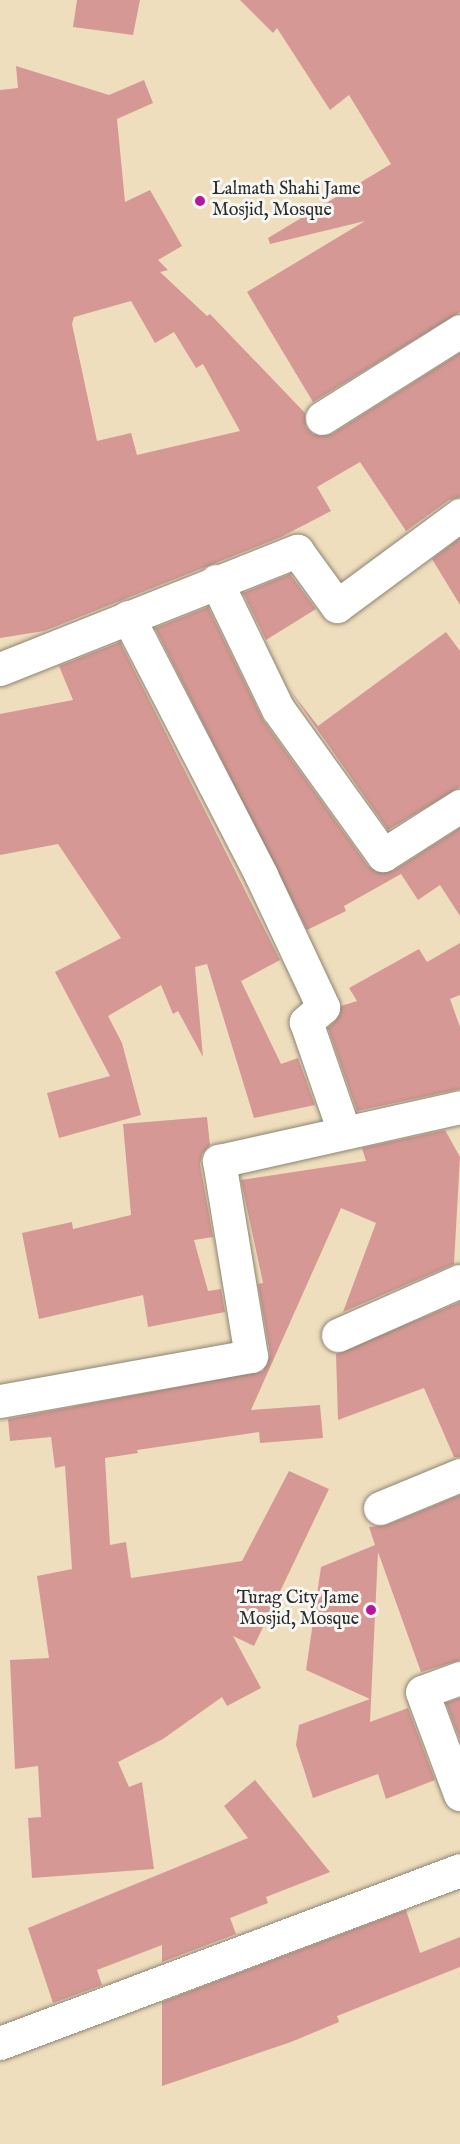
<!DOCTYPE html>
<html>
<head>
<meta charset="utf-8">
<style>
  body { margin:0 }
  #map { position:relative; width:460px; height:2144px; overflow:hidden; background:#efdebd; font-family:"IM FELL English",serif }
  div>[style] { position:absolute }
  .building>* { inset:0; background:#d69895 }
  .roads { filter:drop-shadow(0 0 2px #8d8474) drop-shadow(0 0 2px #8d8474) }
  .minor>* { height:33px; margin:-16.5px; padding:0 16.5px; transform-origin:16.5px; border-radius:16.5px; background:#fff }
  .dots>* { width:16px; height:16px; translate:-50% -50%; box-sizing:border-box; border:3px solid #f6f6f2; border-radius:50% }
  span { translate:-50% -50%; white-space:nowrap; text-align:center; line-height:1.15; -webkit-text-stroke:6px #f6f6f2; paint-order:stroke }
  .poi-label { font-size:18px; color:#2b2b2b }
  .left { translate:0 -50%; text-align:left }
  .right { translate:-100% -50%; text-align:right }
</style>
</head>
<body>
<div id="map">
  <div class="building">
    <i style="clip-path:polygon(77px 0,140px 0,133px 35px,73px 27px)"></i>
    <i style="clip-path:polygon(240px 0,460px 0,460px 312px,313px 402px,247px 292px,365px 221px,270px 244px,268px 238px,391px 164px,349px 95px,330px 110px,277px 28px,273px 33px)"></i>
    <i style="clip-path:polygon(evenodd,16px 66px,109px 95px,144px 80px,153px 103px,117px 119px,125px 202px,150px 190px,182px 246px,158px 260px,168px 270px,160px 272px,207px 316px,210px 314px,305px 413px,306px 427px,313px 434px,332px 434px,460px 353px,460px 497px,449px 500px,406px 531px,360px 462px,317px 487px,331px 511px,281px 537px,44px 631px,0 638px,0 90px,18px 88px,16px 66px,131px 301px,155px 343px,174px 332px,196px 368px,203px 364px,240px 431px,137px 455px,131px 433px,97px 441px,72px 324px,74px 317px,131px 301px)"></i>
    <i style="clip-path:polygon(460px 538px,460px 605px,432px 559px)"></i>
    <i style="clip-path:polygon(290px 574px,316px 609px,266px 640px,243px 593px)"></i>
    <i style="clip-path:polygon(208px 607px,263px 720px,368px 866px,376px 872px,393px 871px,460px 828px,460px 916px,440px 885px,418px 900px,401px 874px,344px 906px,346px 911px,307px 930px,155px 628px)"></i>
    <i style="clip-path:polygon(446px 632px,460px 651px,460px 787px,388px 830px,289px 689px,318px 726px)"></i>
    <i style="clip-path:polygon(120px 642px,280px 960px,241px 981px,281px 1064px,298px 1058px,315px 1105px,254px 1118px,207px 964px,195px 967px,203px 1057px,178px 1011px,173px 1014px,161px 985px,108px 1016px,122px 1043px,141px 1115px,59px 1138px,47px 1093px,110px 1076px,55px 972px,121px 938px,58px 844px,0 855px,0 714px,73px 700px,59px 666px)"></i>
    <i style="clip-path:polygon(460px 943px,460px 995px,450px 999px,460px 1027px,460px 1089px,357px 1111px,328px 1028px,336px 1020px,341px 1006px,357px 1001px,349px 988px,419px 949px,427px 962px)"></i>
    <i style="clip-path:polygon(207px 1117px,210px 1145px,202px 1154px,200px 1164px,213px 1237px,194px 1240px,208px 1291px,221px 1289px,225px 1312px,148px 1327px,143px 1295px,39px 1319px,22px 1233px,72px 1222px,73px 1229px,131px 1215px,123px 1124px)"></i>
    <i style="clip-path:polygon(445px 1130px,460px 1157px,454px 1264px,343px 1312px,376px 1223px,341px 1208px,251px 1410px,320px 1405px,323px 1438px,260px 1443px,259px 1432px,137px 1450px,138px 1453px,105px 1458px,110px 1545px,126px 1542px,131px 1578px,242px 1561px,289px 1471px,329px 1489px,254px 1646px,233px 1636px,261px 1688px,227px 1706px,222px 1697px,163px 1739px,118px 1762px,129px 1787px,142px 1782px,154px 1869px,32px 1878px,28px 1818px,41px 1817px,38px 1766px,15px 1769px,10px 1660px,49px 1658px,37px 1576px,72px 1569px,65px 1466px,55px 1468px,51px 1437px,10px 1441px,8px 1419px,263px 1371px,270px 1354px,258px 1284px,263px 1283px,241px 1180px,366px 1161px,362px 1148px)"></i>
    <i style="clip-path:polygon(460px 1302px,460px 1457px,454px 1457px,424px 1388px,338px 1420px,336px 1354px)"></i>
    <i style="clip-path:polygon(460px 1495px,460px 1660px,421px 1672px,378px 1552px,370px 1722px,408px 1708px,435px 1780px,386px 1799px,378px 1774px,313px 1798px,296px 1745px,299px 1725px,370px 1699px,306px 1670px,321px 1567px,375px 1545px,369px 1527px,387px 1525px)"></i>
    <i style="clip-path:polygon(460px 1698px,460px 1740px,446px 1703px)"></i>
    <i style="clip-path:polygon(255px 1780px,330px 1872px,266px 1897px,268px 1903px,230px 1918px,236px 1934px,162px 1962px,162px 1945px,97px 1970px,102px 1985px,53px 2003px,28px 1928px,248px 1838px,224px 1806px)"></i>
    <i style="clip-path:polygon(406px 1910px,420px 1953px,460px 1937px,460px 1967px,337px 2016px,339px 2022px,291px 2042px,162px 2086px,162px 2002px)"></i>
  </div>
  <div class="roads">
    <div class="minor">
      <i style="left:322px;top:418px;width:163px;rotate:-32.2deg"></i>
      <i style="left:216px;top:581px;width:142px;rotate:64.2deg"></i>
      <i style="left:278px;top:709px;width:180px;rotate:54.3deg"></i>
      <i style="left:383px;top:855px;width:91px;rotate:-32.5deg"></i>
      <i style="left:128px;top:617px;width:290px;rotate:62.7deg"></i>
      <i style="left:261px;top:875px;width:146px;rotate:64.8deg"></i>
      <i style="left:323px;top:1007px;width:23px;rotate:139deg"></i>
      <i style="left:306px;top:1022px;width:116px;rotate:70.9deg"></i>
      <i style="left:0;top:669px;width:320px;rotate:-21.7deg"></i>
      <i style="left:297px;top:551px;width:68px;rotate:54deg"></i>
      <i style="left:337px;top:606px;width:153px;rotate:-36.5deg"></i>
      <i style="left:338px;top:1335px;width:133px;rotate:-23.9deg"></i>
      <i style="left:0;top:1401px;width:255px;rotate:-10.2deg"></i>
      <i style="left:251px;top:1356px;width:198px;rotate:-99.3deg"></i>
      <i style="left:219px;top:1161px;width:247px;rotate:-12.6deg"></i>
      <i style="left:380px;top:1508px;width:87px;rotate:-22.4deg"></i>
      <i style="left:460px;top:1678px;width:40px;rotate:159.8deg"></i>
      <i style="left:422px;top:1692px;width:109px;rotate:69.6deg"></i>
      <i style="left:0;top:2043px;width:491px;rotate:-20.6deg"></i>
    </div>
  </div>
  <div class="dots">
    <i style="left:200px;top:201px;background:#b5179e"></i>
    <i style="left:371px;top:1610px;background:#b5179e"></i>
  </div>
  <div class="poi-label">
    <span class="left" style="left:212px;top:201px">Lalmath Shahi Jame<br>Mosjid, Mosque</span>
    <span class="right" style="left:359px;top:1610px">Turag City Jame<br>Mosjid, Mosque</span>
  </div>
</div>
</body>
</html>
